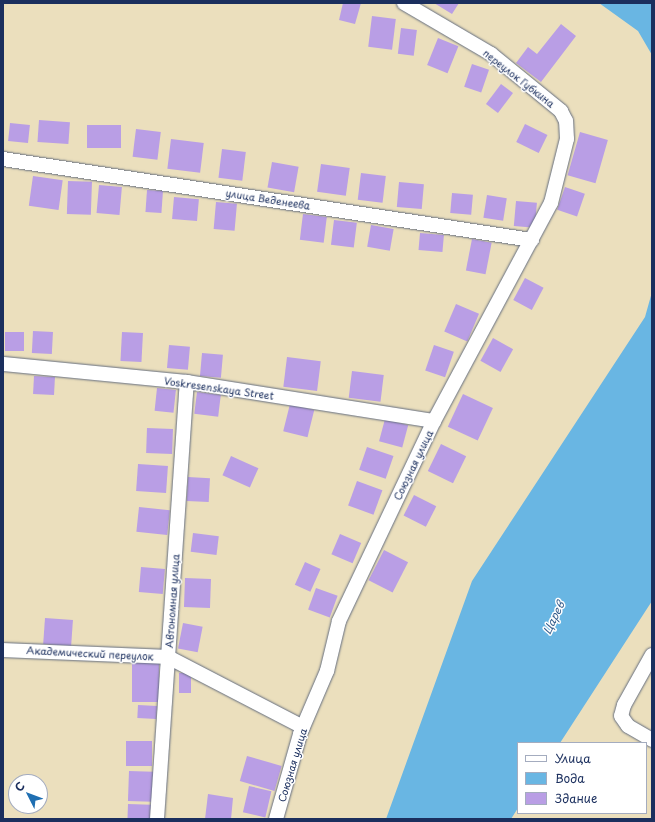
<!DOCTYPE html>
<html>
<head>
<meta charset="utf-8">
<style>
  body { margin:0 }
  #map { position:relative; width:655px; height:822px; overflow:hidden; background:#ebdfbd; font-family:"Playpen Sans",sans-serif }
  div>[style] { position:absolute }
  .water>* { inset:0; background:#69b6e3 }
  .building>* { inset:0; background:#b99ee5; transform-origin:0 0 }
  .roads { filter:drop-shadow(0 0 1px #646d7f) drop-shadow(0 0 1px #646d7f) }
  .minor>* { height:14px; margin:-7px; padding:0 7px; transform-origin:7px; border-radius:7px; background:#fff }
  span { translate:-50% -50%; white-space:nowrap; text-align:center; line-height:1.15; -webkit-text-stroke:3px #fff; paint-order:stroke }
  .street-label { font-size:10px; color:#1b2f5e }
  .water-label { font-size:11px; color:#365e8d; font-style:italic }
  .frame { position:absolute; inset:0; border:4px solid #1b2f5e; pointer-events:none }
  .legend { position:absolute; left:517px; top:742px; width:130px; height:72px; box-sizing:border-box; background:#fff; border:1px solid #a4acbf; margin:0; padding:5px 7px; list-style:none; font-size:12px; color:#1b2f5e }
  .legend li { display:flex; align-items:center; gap:8px; height:20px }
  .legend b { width:20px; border:1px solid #a4acbf }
  .north { position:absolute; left:8px; top:774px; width:40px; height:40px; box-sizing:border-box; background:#fff; border:1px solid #a4acbf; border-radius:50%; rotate:312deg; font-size:11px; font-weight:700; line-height:16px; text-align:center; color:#1b2f5e }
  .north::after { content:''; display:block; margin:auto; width:14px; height:18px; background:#1f6fb2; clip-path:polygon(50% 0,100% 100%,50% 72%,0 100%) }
</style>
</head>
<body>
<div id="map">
  <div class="water">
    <i style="clip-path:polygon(599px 3px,652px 3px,652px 55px,638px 31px)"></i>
    <i style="clip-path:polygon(652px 292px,652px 601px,560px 743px,518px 743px,518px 808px,511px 819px,386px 819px,472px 581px,645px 317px)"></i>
  </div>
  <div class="building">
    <i style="clip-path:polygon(343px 3px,361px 3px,355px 24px,339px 20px)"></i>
    <i style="clip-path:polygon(434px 3px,459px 3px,452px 14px)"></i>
    <i style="left:372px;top:16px;width:24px;height:31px;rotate:7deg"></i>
    <i style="clip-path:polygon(561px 24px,576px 36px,541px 82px,516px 63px,528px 47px,537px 54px)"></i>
    <i style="left:401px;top:28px;width:16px;height:26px;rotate:7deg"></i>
    <i style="left:438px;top:38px;width:22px;height:29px;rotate:22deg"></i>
    <i style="left:472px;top:64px;width:18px;height:24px;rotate:19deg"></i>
    <i style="left:501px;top:84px;width:15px;height:25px;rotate:37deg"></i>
    <i style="left:39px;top:120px;width:31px;height:22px;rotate:4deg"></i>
    <i style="left:10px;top:123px;width:20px;height:18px;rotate:6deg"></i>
    <i style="left:525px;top:124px;width:25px;height:20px;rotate:26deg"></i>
    <i style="left:87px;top:125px;width:34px;height:23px"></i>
    <i style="left:136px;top:129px;width:25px;height:28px;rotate:7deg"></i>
    <i style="left:580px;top:132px;width:29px;height:45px;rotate:16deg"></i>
    <i style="left:171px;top:139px;width:33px;height:30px;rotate:7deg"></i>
    <i style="left:222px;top:149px;width:24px;height:29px;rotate:7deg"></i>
    <i style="left:272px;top:162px;width:27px;height:26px;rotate:10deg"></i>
    <i style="left:321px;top:164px;width:29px;height:28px;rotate:8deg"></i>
    <i style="left:361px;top:173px;width:25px;height:27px;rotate:7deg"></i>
    <i style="left:33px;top:176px;width:30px;height:30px;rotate:8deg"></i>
    <i style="left:68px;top:181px;width:24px;height:33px;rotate:2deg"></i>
    <i style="left:399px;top:182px;width:25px;height:25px;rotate:5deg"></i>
    <i style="left:99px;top:185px;width:23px;height:28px;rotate:5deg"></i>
    <i style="left:565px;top:187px;width:21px;height:24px;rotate:19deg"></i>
    <i style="left:147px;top:190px;width:16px;height:22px;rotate:4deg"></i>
    <i style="left:452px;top:193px;width:21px;height:20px;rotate:5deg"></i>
    <i style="left:487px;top:195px;width:20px;height:23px;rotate:9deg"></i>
    <i style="left:174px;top:197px;width:25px;height:22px;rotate:5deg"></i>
    <i style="left:516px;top:201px;width:21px;height:25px;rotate:5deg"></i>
    <i style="left:216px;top:202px;width:21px;height:27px;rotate:5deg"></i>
    <i style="left:303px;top:214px;width:24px;height:26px;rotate:7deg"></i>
    <i style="left:334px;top:220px;width:23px;height:25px;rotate:7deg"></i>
    <i style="left:371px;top:225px;width:23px;height:22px;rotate:10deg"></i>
    <i style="left:420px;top:233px;width:24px;height:17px;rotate:5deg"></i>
    <i style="left:472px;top:239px;width:20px;height:32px;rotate:11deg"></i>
    <i style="left:525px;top:278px;width:21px;height:25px;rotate:28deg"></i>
    <i style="left:456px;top:304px;width:25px;height:30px;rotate:23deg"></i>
    <i style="left:33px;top:331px;width:20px;height:22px;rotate:3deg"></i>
    <i style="left:5px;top:332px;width:19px;height:19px"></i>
    <i style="left:122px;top:332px;width:21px;height:29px;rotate:3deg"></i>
    <i style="left:493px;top:338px;width:23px;height:26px;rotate:29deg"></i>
    <i style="left:169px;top:345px;width:21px;height:23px;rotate:5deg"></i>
    <i style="left:434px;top:345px;width:21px;height:27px;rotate:19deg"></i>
    <i style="left:202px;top:353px;width:21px;height:23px;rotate:5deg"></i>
    <i style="left:287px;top:357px;width:34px;height:30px;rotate:7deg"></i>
    <i style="left:352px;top:371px;width:32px;height:27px;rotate:7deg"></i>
    <i style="left:34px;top:376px;width:21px;height:18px;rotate:3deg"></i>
    <i style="left:157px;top:388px;width:19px;height:23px;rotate:6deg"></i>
    <i style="left:197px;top:392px;width:24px;height:22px;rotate:7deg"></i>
    <i style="left:463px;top:394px;width:33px;height:36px;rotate:25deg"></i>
    <i style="left:290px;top:404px;width:25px;height:28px;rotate:14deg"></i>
    <i style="left:385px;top:419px;width:24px;height:23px;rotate:15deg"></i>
    <i style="left:147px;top:428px;width:26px;height:25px;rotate:2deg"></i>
    <i style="left:441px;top:444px;width:28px;height:30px;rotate:26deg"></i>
    <i style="left:367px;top:447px;width:28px;height:24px;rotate:19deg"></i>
    <i style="left:231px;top:456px;width:30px;height:21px;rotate:24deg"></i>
    <i style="left:138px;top:464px;width:30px;height:27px;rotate:4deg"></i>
    <i style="left:188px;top:477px;width:22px;height:24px;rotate:3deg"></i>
    <i style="left:357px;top:481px;width:27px;height:26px;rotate:20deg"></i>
    <i style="left:414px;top:495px;width:25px;height:23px;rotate:27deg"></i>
    <i style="left:139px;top:507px;width:31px;height:25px;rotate:6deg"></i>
    <i style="left:193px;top:533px;width:26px;height:19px;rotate:7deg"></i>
    <i style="left:340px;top:534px;width:23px;height:22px;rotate:23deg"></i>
    <i style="left:384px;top:550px;width:27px;height:34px;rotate:27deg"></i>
    <i style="left:305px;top:562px;width:17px;height:25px;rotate:24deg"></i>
    <i style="left:141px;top:567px;width:24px;height:25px;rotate:5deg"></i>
    <i style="left:185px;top:578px;width:26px;height:29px;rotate:2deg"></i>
    <i style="left:316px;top:588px;width:23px;height:23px;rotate:20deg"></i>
    <i style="left:45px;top:618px;width:28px;height:26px;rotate:4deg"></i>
    <i style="left:183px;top:623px;width:20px;height:26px;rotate:11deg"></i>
    <i style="left:132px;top:663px;width:27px;height:39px"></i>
    <i style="left:179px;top:673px;width:12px;height:20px"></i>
    <i style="left:138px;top:705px;width:19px;height:13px;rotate:3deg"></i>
    <i style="left:126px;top:741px;width:26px;height:25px"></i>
    <i style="left:247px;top:756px;width:36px;height:26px;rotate:16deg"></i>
    <i style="left:129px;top:771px;width:24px;height:30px;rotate:2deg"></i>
    <i style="left:249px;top:786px;width:23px;height:27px;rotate:13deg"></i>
    <i style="clip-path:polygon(208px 794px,233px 798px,231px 819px,205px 819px)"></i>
    <i style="left:128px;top:804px;width:23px;height:15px;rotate:2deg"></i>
  </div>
  <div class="roads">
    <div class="minor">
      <i style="left:3px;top:159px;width:535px;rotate:8.71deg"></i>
      <i style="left:3px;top:364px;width:185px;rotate:5.6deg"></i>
      <i style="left:187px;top:382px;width:250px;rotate:9deg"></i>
      <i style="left:3px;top:650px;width:165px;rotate:2.4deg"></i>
      <i style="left:168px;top:657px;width:152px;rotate:27.4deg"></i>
      <i style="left:652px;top:655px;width:57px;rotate:119.2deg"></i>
      <i style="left:624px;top:705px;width:11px;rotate:105deg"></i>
      <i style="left:621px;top:716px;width:12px;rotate:55deg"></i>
      <i style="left:628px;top:726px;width:28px;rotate:30deg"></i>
      <i style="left:157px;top:819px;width:438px;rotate:-86.1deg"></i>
      <i style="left:276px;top:819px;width:88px;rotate:-74.2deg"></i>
      <i style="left:300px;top:734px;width:69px;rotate:-66.8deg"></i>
      <i style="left:327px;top:671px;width:51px;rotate:-76.5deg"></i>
      <i style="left:339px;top:621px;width:221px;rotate:-64.6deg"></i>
      <i style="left:434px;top:421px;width:247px;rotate:-61.8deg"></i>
      <i style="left:551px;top:203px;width:66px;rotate:-76deg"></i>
      <i style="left:567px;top:139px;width:18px;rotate:-93deg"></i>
      <i style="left:566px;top:121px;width:11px;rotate:-117deg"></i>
      <i style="left:561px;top:111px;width:90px;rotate:-140.8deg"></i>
      <i style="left:491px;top:54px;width:101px;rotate:-149.6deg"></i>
    </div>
  </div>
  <div class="street-label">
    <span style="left:519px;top:78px;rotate:38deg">переулок Губкина</span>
    <span style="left:268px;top:199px;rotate:9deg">улица Веденеева</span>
    <span style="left:219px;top:388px;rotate:8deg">Voskresenskaya Street</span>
    <span style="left:413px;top:465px;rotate:-64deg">Союзная улица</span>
    <span style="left:172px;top:601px;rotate:-86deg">Автономная улица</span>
    <span style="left:90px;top:653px;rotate:3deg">Академический переулок</span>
    <span style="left:292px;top:765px;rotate:-73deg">Союзная улица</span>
  </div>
  <div class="water-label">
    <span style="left:554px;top:618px;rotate:-64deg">Царев</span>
  </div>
  <div class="frame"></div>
  <ul class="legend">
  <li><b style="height:5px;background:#fff"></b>Улица</li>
  <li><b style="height:11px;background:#69b6e3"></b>Вода</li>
  <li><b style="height:11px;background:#b99ee5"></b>Здание</li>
  </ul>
  <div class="north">С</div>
</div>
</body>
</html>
